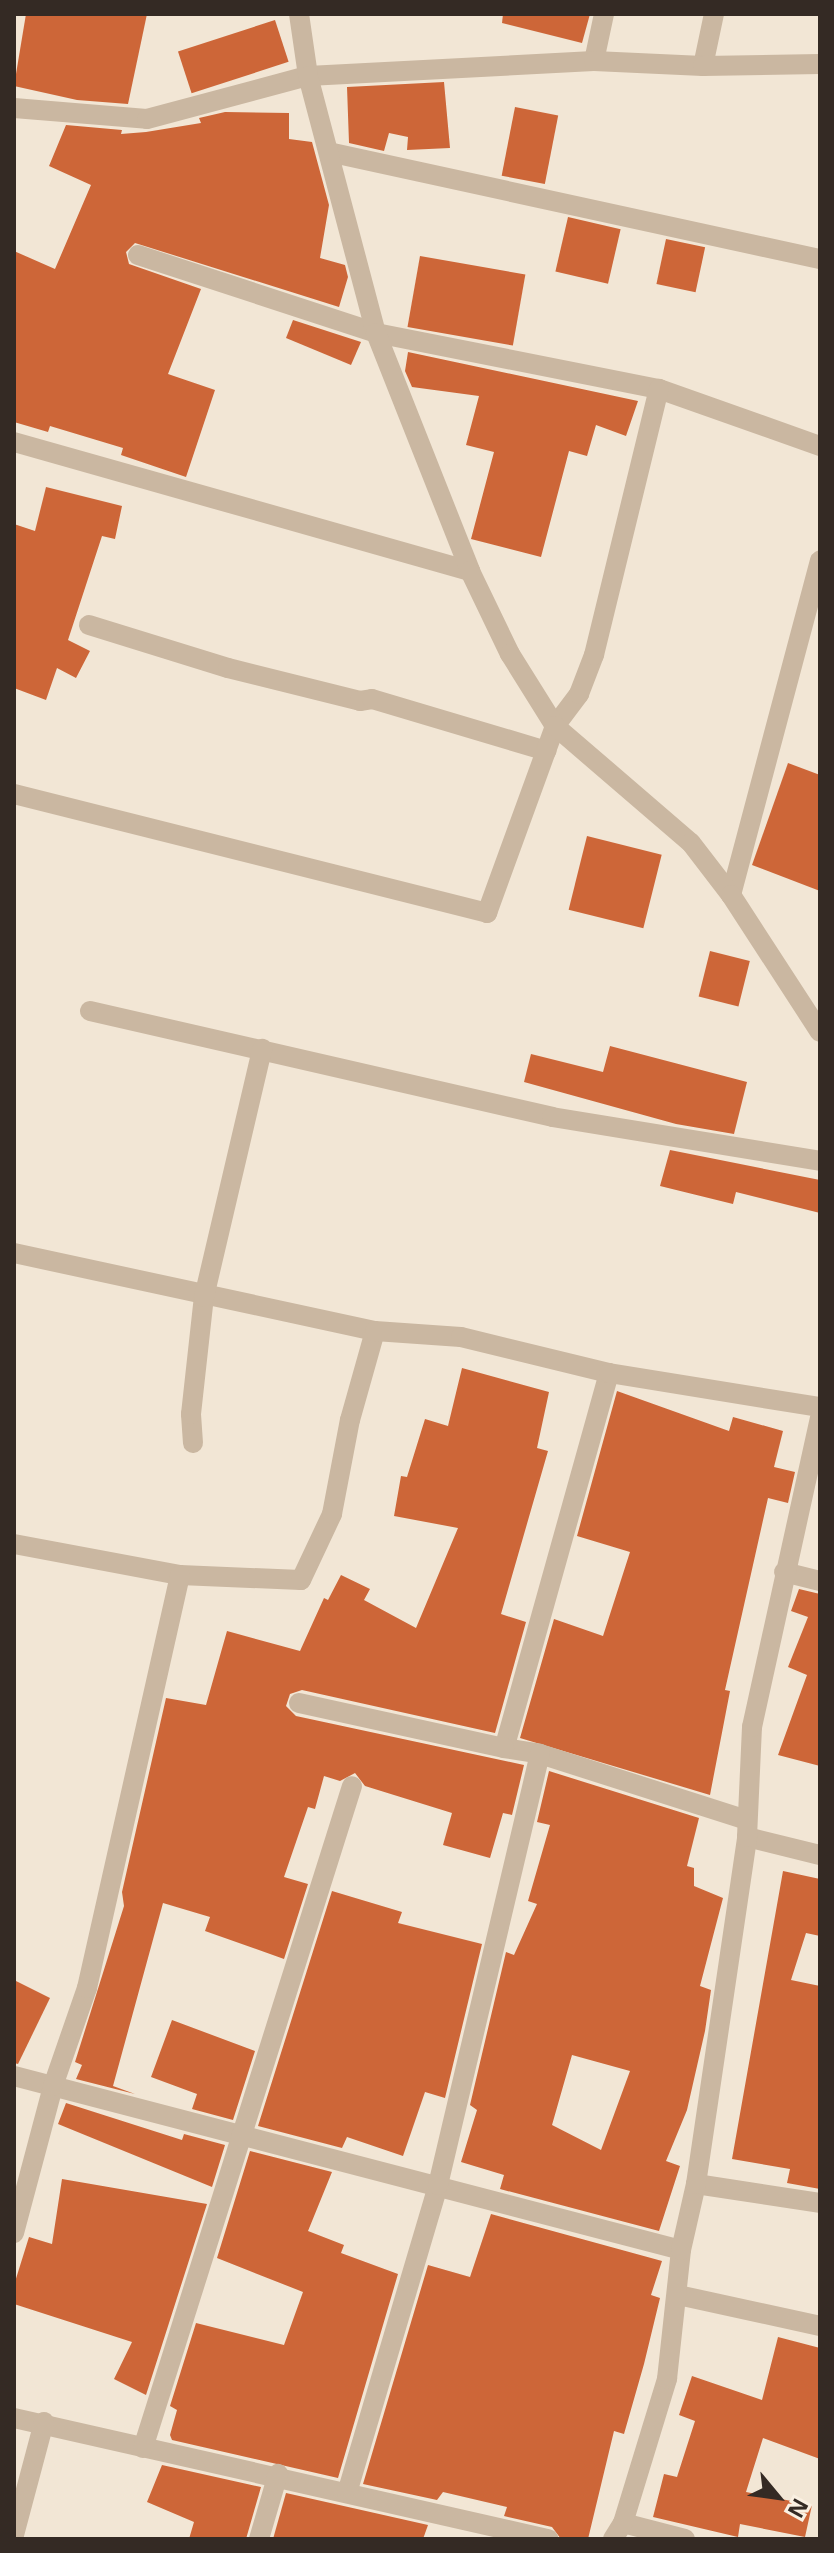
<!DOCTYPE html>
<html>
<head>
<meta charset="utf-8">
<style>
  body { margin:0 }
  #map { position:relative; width:834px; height:2553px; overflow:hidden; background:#f2e6d5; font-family:"Open Sans",sans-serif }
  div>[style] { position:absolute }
  .building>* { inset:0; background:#cd6638; transform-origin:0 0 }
  .minor>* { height:20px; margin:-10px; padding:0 10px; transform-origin:10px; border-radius:10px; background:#cab7a1 }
  .tertiary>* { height:20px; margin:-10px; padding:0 10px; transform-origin:10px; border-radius:10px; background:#cab7a1 }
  span { translate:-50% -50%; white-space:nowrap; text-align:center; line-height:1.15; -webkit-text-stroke:6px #faf0e2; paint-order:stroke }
  .frame { position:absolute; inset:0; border:16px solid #342a24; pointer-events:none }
  .north { position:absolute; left:738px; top:2457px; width:80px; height:80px; -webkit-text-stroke:6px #faf0e2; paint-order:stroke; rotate:119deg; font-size:22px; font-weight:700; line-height:32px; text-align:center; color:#342a24 }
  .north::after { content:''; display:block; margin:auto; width:28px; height:36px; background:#342a24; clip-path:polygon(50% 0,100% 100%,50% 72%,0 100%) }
</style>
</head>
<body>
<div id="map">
  <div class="building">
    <i style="clip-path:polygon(26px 14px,147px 14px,128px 104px,77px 100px,14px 86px)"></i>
    <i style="clip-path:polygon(503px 14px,590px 14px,582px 43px,502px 23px)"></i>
    <i style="left:275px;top:20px;width:44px;height:102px;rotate:72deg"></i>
    <i style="clip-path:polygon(444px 82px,450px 148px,407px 150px,408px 137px,389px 133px,384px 151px,349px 143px,347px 87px)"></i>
    <i style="left:515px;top:107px;width:44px;height:70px;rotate:11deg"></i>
    <i style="clip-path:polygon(225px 112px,289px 113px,289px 139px,312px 142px,329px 205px,320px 258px,345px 265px,348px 277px,339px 307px,135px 243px,126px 252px,129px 264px,201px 289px,168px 374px,215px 390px,186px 477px,121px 455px,123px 448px,50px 426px,48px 432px,14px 422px,14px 251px,55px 269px,91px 185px,49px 166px,66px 125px,122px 130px,121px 134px,146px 132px,201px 123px,199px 118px)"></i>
    <i style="left:568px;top:217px;width:54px;height:56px;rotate:13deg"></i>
    <i style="left:666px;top:239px;width:40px;height:46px;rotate:12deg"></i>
    <i style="left:420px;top:256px;width:107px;height:72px;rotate:10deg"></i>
    <i style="clip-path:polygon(293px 320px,361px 342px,351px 365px,286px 338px)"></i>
    <i style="clip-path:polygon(408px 352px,638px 401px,626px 436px,596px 425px,587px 456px,569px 451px,541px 557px,471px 539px,494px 452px,466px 445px,479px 396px,412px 387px,405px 371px)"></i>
    <i style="clip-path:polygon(46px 487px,122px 506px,115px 539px,102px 536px,68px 640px,90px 651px,76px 678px,57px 668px,46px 700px,14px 688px,14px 524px,35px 531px)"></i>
    <i style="clip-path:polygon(788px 763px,820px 775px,820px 891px,752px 865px)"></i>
    <i style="left:587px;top:836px;width:77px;height:76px;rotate:14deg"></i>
    <i style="left:710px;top:951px;width:41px;height:47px;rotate:14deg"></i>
    <i style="clip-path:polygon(610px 1046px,747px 1082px,734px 1134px,676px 1124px,524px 1082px,531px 1054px,603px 1072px)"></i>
    <i style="clip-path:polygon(670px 1150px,820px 1180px,820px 1213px,736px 1192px,733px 1204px,660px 1186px)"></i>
    <i style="clip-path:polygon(462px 1368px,549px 1392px,537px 1448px,548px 1451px,501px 1614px,526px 1622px,495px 1733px,302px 1690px,290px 1694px,286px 1706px,296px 1716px,524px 1765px,512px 1815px,503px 1813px,490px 1858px,443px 1845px,452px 1813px,365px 1786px,355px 1773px,340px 1781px,324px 1776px,315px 1809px,308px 1807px,284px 1877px,308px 1884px,284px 1959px,205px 1931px,210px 1917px,163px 1903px,113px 2086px,135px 2094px,76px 2079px,82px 2065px,75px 2062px,124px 1906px,122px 1892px,166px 1698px,206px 1705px,227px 1631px,300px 1651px,324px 1598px,328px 1600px,341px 1575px,370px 1589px,364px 1600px,416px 1628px,458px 1528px,394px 1516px,401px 1476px,407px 1477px,425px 1419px,448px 1426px)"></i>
    <i style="clip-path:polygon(617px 1391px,729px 1431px,733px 1417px,783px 1431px,774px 1467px,795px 1472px,788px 1503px,768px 1498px,725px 1690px,730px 1691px,710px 1795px,520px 1738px,554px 1619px,603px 1636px,630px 1552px,577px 1536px)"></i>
    <i style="clip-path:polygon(799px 1589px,820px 1594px,820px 1766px,778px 1755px,807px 1675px,788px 1667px,808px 1617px,791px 1611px)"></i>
    <i style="clip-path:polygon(evenodd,549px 1771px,699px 1818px,687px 1866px,694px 1868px,694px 1886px,723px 1898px,700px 1986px,711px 1990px,705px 2031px,687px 2110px,666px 2161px,680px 2166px,659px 2231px,500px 2189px,504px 2175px,461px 2162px,477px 2110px,470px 2105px,506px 1952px,514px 1955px,537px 1904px,528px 1901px,550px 1825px,537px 1822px,549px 1771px,572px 2055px,630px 2071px,601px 2150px,552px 2125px,572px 2055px)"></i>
    <i style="clip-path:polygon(783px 1871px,820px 1879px,820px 1936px,806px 1933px,791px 1980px,820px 1986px,820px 2189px,787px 2183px,790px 2169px,732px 2159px)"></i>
    <i style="clip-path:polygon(332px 1891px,402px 1912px,398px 1923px,482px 1944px,445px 2098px,425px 2092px,403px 2156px,347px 2137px,342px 2148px,258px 2126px)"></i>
    <i style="clip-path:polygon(14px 1980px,50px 1998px,18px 2064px,14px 2063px)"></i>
    <i style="clip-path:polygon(172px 2020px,255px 2051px,233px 2120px,192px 2109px,197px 2094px,151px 2077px)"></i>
    <i style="clip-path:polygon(66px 2103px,182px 2140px,184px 2134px,225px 2145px,212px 2187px,58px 2124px)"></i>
    <i style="clip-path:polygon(250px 2151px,332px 2172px,308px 2231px,344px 2245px,341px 2253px,398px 2274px,338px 2478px,172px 2440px,170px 2435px,177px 2410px,170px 2406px,196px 2323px,284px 2345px,303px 2292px,217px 2258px)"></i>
    <i style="clip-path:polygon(62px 2179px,207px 2204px,146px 2395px,114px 2379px,132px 2342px,14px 2304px,14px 2285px,29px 2237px,52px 2244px)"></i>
    <i style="clip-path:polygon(491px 2214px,662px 2261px,651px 2295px,660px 2298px,644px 2364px,624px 2434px,614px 2431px,588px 2539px,561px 2539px,552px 2527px,504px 2516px,507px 2507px,443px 2492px,437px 2500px,363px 2484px,428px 2265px,470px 2277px)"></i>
    <i style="clip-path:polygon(778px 2337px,820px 2348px,820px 2459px,763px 2438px,746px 2492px,812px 2505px,805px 2537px,740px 2524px,738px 2537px,653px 2517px,664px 2474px,677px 2477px,695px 2421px,679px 2415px,692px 2376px,762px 2400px)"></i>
    <i style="clip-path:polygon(162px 2465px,261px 2487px,246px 2539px,189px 2539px,194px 2522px,147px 2502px)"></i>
    <i style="clip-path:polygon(286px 2493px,428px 2525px,423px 2539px,273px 2539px)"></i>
  </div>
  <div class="minor">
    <i style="left:594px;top:61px;width:48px;rotate:-78deg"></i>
    <i style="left:703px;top:66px;width:53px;rotate:-78.1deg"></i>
    <i style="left:14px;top:108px;width:133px;rotate:4.7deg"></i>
    <i style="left:147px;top:119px;width:167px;rotate:-15deg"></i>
    <i style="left:308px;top:76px;width:286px;rotate:-3deg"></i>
    <i style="left:594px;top:61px;width:109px;rotate:2.6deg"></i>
    <i style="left:703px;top:66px;width:117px;rotate:-1deg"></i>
    <i style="left:333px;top:153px;width:498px;rotate:12.3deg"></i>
    <i style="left:138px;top:255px;width:250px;rotate:18.1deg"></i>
    <i style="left:376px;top:333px;width:288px;rotate:11.2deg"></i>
    <i style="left:659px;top:389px;width:171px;rotate:19.5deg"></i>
    <i style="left:14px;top:442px;width:474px;rotate:15.8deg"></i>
    <i style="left:89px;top:625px;width:145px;rotate:17.2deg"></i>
    <i style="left:228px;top:668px;width:136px;rotate:14deg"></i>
    <i style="left:360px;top:701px;width:12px;rotate:-9deg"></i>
    <i style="left:372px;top:699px;width:182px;rotate:16.6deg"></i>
    <i style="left:14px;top:794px;width:488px;rotate:14.1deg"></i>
    <i style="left:487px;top:913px;width:199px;rotate:-70deg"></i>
    <i style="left:555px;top:726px;width:40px;rotate:-53deg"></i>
    <i style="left:579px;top:694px;width:42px;rotate:-69deg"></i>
    <i style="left:594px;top:655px;width:274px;rotate:-76.3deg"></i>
    <i style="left:731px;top:895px;width:346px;rotate:-75.1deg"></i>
    <i style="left:90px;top:1011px;width:474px;rotate:12.9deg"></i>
    <i style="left:552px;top:1117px;width:272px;rotate:9.3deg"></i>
    <i style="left:14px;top:1253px;width:369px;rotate:12.2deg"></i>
    <i style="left:609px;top:1373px;width:389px;rotate:105.6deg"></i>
    <i style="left:504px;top:1748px;width:36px;rotate:9deg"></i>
    <i style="left:540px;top:1754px;width:217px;rotate:17.7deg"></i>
    <i style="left:193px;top:1443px;width:29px;rotate:-94deg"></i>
    <i style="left:191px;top:1414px;width:118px;rotate:-83.7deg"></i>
    <i style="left:204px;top:1297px;width:255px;rotate:-76.8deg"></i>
    <i style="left:14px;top:1544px;width:169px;rotate:10.6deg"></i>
    <i style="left:180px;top:1575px;width:121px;rotate:2.4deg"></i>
    <i style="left:301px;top:1580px;width:73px;rotate:-64.8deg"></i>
    <i style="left:332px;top:1514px;width:96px;rotate:-79.2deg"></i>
    <i style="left:350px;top:1420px;width:92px;rotate:-74.3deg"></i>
    <i style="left:375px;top:1331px;width:86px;rotate:4deg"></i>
    <i style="left:461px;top:1337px;width:152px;rotate:13.7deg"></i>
    <i style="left:609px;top:1373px;width:214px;rotate:9.2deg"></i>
    <i style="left:784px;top:1572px;width:37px;rotate:14deg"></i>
    <i style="left:299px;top:1703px;width:210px;rotate:12.4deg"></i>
    <i style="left:747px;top:1837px;width:75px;rotate:13.9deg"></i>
    <i style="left:14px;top:2076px;width:689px;rotate:14.62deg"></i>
    <i style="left:696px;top:2184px;width:125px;rotate:8.7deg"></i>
    <i style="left:14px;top:2233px;width:152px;rotate:-75.1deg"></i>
    <i style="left:53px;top:2086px;width:104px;rotate:-70.9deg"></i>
    <i style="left:87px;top:1988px;width:423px;rotate:-77.3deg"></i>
    <i style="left:678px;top:2295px;width:145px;rotate:12.3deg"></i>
    <i style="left:14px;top:2418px;width:548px;rotate:12.77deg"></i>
    <i style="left:143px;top:2448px;width:694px;rotate:-72.48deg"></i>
    <i style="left:347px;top:2493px;width:321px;rotate:-73.5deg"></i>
    <i style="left:438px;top:2185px;width:443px;rotate:-76.7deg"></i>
    <i style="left:623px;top:2523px;width:64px;rotate:14.5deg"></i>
    <i style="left:14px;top:2535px;width:117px;rotate:-75.1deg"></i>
    <i style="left:259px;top:2539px;width:68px;rotate:-73.7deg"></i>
  </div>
  <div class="tertiary">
    <i style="left:299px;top:14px;width:63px;rotate:81.7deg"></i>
    <i style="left:308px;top:76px;width:266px;rotate:75.2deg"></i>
    <i style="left:376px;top:333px;width:256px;rotate:68.4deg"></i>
    <i style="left:470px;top:571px;width:92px;rotate:64.3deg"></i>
    <i style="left:510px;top:654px;width:85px;rotate:58deg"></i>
    <i style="left:555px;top:726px;width:179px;rotate:40.7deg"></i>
    <i style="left:691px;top:843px;width:66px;rotate:52.4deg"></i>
    <i style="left:731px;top:895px;width:163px;rotate:57deg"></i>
    <i style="left:613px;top:2539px;width:19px;rotate:-58deg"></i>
    <i style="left:623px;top:2523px;width:151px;rotate:-73deg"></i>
    <i style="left:667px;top:2379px;width:130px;rotate:-83.8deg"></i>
    <i style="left:681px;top:2250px;width:68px;rotate:-77.2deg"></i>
    <i style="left:696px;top:2184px;width:351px;rotate:-81.6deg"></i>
    <i style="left:747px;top:1837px;width:110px;rotate:-87.4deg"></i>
    <i style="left:752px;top:1727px;width:316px;rotate:-77.6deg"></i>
  </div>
  <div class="frame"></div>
  <div class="north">N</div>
</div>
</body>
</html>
